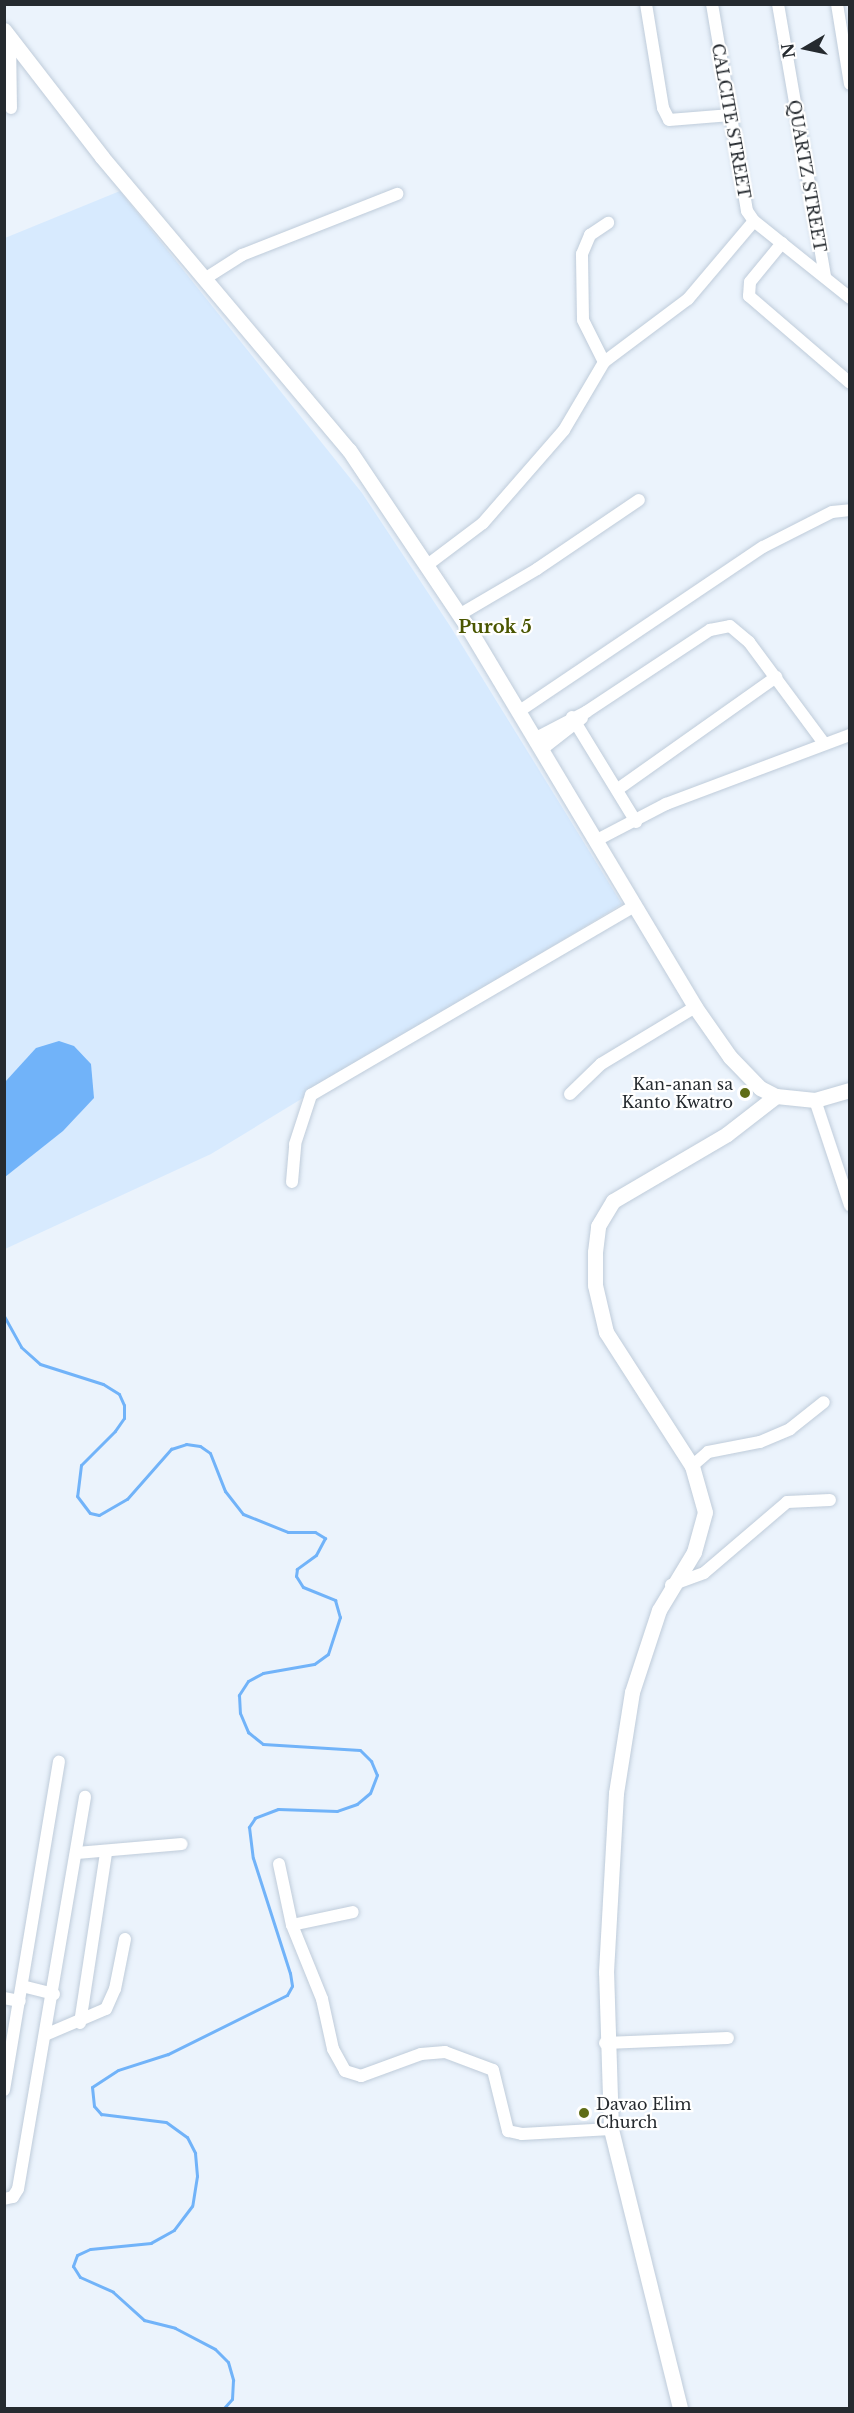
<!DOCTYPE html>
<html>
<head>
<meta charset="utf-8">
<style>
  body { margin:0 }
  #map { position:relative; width:854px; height:2413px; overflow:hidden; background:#ebf3fc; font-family:"Libre Baskerville",serif }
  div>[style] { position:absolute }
  .built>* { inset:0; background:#d7eafe }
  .water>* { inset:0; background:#71b3f9 }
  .stream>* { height:3px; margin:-1.5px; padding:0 1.5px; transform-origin:1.5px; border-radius:1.5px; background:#71b3f9 }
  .roads { filter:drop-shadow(0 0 2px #bfccda) drop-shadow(0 0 2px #bfccda) }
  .minor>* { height:12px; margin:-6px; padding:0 6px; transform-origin:6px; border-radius:6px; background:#fff }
  .tertiary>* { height:15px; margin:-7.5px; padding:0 7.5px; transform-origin:7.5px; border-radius:7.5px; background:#fff }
  .dots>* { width:16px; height:16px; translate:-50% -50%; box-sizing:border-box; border:3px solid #fff; border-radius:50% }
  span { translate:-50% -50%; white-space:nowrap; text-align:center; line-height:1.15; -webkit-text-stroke:4.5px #fff; paint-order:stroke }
  .street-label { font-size:16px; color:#252a2f }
  .poi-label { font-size:16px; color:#252a2f }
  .right { translate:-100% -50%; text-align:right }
  .left { translate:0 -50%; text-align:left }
  .neighbourhood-label { font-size:18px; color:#4a5600; font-weight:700 }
  .frame { position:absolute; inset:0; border:6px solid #252a2f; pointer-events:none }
  .north { position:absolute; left:776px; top:18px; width:60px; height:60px; -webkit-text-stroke:4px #fff; paint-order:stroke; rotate:261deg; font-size:16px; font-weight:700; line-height:24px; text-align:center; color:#252a2f }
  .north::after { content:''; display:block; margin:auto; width:21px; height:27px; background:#252a2f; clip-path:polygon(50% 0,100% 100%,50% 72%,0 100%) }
</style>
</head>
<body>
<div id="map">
  <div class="built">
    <i style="clip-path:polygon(120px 191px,362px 493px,450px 626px,622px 904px,211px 1154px,5px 1249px,5px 238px)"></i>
  </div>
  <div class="water">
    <i style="clip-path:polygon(59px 1041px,74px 1046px,91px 1064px,94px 1098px,63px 1131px,5px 1177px,5px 1082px,36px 1048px)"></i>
  </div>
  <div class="stream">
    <i style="left:4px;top:1316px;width:35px;rotate:61deg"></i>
    <i style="left:21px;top:1347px;width:25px;rotate:42deg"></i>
    <i style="left:40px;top:1364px;width:66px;rotate:17.6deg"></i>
    <i style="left:103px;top:1384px;width:19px;rotate:32deg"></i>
    <i style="left:119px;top:1394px;width:12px;rotate:66deg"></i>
    <i style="left:124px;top:1405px;width:13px;rotate:90deg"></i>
    <i style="left:124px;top:1418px;width:16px;rotate:125deg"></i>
    <i style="left:115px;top:1431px;width:48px;rotate:135deg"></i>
    <i style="left:81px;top:1465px;width:31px;rotate:97deg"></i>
    <i style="left:77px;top:1496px;width:21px;rotate:53deg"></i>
    <i style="left:90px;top:1513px;width:9px;rotate:13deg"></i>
    <i style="left:99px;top:1515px;width:32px;rotate:-30deg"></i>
    <i style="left:127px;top:1499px;width:67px;rotate:-48.7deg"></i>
    <i style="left:171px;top:1449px;width:16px;rotate:-18deg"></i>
    <i style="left:186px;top:1444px;width:14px;rotate:8deg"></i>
    <i style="left:200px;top:1446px;width:12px;rotate:35deg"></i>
    <i style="left:210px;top:1453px;width:41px;rotate:68.5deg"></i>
    <i style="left:225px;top:1491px;width:29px;rotate:52deg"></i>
    <i style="left:243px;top:1514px;width:48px;rotate:21.8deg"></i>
    <i style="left:288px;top:1532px;width:27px"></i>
    <i style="left:315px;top:1532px;width:12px;rotate:31deg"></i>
    <i style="left:325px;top:1538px;width:19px;rotate:118deg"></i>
    <i style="left:316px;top:1555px;width:24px;rotate:144deg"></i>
    <i style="left:297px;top:1569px;width:7px;rotate:98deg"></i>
    <i style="left:296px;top:1576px;width:13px;rotate:58deg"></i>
    <i style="left:303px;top:1587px;width:35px;rotate:22deg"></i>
    <i style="left:335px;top:1600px;width:18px;rotate:74deg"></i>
    <i style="left:340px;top:1617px;width:39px;rotate:108deg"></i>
    <i style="left:328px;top:1654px;width:17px;rotate:144deg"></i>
    <i style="left:314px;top:1664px;width:52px;rotate:170deg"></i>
    <i style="left:263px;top:1673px;width:17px;rotate:152deg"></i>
    <i style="left:248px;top:1681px;width:17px;rotate:123deg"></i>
    <i style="left:239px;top:1695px;width:18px;rotate:87deg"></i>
    <i style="left:240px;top:1713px;width:21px;rotate:67deg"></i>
    <i style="left:248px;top:1732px;width:19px;rotate:39deg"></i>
    <i style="left:263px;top:1744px;width:97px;rotate:3.5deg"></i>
    <i style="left:360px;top:1750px;width:16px;rotate:45deg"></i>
    <i style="left:371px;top:1761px;width:15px;rotate:67deg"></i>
    <i style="left:377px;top:1775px;width:19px;rotate:111deg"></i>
    <i style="left:370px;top:1793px;width:17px;rotate:140deg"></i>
    <i style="left:357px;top:1804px;width:21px;rotate:161deg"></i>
    <i style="left:337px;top:1811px;width:59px;rotate:-178.1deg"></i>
    <i style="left:278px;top:1809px;width:25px;rotate:159deg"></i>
    <i style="left:255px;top:1818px;width:11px;rotate:124deg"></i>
    <i style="left:249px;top:1827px;width:31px;rotate:83deg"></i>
    <i style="left:253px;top:1858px;width:121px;rotate:72.2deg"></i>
    <i style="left:290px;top:1973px;width:13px;rotate:81deg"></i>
    <i style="left:292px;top:1986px;width:10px;rotate:119deg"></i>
    <i style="left:287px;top:1995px;width:133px;rotate:153.6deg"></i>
    <i style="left:168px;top:2054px;width:52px;rotate:162.3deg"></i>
    <i style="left:118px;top:2070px;width:31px;rotate:147deg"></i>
    <i style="left:92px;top:2087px;width:19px;rotate:84deg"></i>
    <i style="left:94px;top:2106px;width:11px;rotate:49deg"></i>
    <i style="left:101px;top:2114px;width:65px;rotate:7deg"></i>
    <i style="left:166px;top:2122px;width:26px;rotate:36deg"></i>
    <i style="left:187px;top:2137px;width:18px;rotate:63deg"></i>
    <i style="left:195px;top:2153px;width:23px;rotate:85deg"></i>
    <i style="left:197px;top:2176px;width:30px;rotate:99deg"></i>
    <i style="left:192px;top:2206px;width:30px;rotate:127deg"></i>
    <i style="left:174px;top:2230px;width:26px;rotate:151deg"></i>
    <i style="left:151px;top:2243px;width:61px;rotate:174.4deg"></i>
    <i style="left:90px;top:2249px;width:14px;rotate:155deg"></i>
    <i style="left:77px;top:2255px;width:12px;rotate:110deg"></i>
    <i style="left:73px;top:2266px;width:13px;rotate:58deg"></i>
    <i style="left:80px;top:2277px;width:36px;rotate:24deg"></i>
    <i style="left:113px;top:2292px;width:42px;rotate:42.1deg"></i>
    <i style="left:144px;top:2320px;width:32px;rotate:14deg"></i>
    <i style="left:175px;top:2328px;width:45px;rotate:27.7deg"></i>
    <i style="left:215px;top:2349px;width:18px;rotate:45deg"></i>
    <i style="left:228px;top:2362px;width:19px;rotate:74deg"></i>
    <i style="left:233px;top:2380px;width:19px;rotate:93deg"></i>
    <i style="left:232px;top:2399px;width:12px;rotate:132deg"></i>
  </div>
  <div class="roads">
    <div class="minor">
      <i style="left:646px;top:4px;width:105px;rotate:80.7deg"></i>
      <i style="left:663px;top:108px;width:13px;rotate:63deg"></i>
      <i style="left:669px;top:120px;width:62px;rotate:-4.6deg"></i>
      <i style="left:712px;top:4px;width:210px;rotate:80.4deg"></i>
      <i style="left:747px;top:211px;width:12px;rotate:55deg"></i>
      <i style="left:754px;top:221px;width:123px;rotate:38.7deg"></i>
      <i style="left:778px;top:4px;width:276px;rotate:80.2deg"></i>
      <i style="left:837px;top:4px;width:81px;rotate:80.8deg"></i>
      <i style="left:10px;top:38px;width:70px;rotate:89.2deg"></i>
      <i style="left:782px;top:243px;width:50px;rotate:129.4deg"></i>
      <i style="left:750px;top:282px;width:14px;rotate:94deg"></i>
      <i style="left:749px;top:296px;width:133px;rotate:40.7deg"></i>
      <i style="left:206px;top:278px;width:43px;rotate:-32.6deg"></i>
      <i style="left:242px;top:255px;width:167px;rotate:-21.5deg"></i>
      <i style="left:604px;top:362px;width:47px;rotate:-116.6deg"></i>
      <i style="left:583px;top:320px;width:66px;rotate:-90.9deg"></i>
      <i style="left:582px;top:254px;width:21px;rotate:-67deg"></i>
      <i style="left:590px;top:235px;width:22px;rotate:-34deg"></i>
      <i style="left:426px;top:566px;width:71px;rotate:-37deg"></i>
      <i style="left:483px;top:523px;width:123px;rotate:-48.9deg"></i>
      <i style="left:564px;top:430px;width:79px;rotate:-59.5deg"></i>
      <i style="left:604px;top:362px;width:105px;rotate:-36.9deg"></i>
      <i style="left:688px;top:299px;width:102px;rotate:-49.8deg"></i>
      <i style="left:459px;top:615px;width:91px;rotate:-30.5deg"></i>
      <i style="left:537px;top:569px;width:123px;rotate:-34.1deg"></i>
      <i style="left:518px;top:712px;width:295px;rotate:-34deg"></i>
      <i style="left:763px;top:547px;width:77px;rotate:-26.9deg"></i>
      <i style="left:832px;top:512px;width:18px;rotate:-6deg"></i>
      <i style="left:572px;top:717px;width:123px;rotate:58.6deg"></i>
      <i style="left:534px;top:739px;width:59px;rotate:-27.4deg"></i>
      <i style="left:586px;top:712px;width:149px;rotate:-33.5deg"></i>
      <i style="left:710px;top:630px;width:20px;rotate:-11deg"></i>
      <i style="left:730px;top:626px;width:25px;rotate:40deg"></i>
      <i style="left:749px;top:642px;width:124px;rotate:53.5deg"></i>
      <i style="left:541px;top:750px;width:52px;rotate:-38deg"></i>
      <i style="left:618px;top:789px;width:194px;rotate:-35.3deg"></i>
      <i style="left:597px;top:840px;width:78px;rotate:-27.6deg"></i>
      <i style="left:666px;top:804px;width:197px;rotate:-20.6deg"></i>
      <i style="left:570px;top:1094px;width:43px;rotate:-44.1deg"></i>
      <i style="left:601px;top:1064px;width:110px;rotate:-31.2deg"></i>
      <i style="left:815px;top:1100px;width:111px;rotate:71.6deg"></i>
      <i style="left:292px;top:1182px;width:38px;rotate:-85deg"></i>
      <i style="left:295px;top:1144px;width:52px;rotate:-71.9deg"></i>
      <i style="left:311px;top:1095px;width:375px;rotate:-30.3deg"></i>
      <i style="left:692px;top:1466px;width:21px;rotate:-41deg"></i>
      <i style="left:708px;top:1452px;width:53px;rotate:-10.9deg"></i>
      <i style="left:760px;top:1442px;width:33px;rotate:-23deg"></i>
      <i style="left:790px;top:1429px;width:43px;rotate:-38.5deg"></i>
      <i style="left:671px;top:1585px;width:35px;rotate:-20deg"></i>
      <i style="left:704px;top:1573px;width:109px;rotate:-40.5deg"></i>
      <i style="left:787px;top:1502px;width:43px;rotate:-2.7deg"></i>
      <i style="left:77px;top:1853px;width:105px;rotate:-4.9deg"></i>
      <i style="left:279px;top:1864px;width:62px;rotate:78deg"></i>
      <i style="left:292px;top:1925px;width:80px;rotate:67.9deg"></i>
      <i style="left:322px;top:1999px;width:51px;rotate:77.6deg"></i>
      <i style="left:333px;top:2049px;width:25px;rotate:61deg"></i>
      <i style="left:345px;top:2071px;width:17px;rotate:17deg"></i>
      <i style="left:361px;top:2076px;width:64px;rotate:-20.1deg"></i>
      <i style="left:421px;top:2054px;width:24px;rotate:-5deg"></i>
      <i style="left:445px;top:2052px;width:51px;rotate:20.6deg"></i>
      <i style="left:493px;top:2070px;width:63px;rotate:76.2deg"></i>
      <i style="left:508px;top:2131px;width:14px;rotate:12deg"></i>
      <i style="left:522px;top:2134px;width:89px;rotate:-3.2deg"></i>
      <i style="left:292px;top:1925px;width:62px;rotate:-12deg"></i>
      <i style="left:22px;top:1986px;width:33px;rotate:14deg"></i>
      <i style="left:4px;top:1998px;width:16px;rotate:11deg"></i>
      <i style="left:80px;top:2023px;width:172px;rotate:-81.3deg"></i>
      <i style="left:45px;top:2035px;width:66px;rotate:-23.1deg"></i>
      <i style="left:106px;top:2009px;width:22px;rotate:-66deg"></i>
      <i style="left:115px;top:1989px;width:51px;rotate:-78.7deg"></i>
      <i style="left:605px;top:2043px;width:123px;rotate:-2.3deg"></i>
      <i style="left:4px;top:2090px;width:333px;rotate:-80.5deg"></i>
      <i style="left:4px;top:2199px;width:9px;rotate:-13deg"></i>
      <i style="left:13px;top:2197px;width:9px;rotate:-58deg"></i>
      <i style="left:18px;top:2189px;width:398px;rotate:-80.3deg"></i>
    </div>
    <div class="tertiary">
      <i style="left:4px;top:30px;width:160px;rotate:52.3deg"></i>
      <i style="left:102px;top:157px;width:383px;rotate:49.9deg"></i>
      <i style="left:349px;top:450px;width:216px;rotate:56.2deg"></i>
      <i style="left:469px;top:629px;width:440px;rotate:59.1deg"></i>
      <i style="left:695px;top:1007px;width:61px;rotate:55deg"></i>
      <i style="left:730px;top:1057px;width:43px;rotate:45.9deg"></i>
      <i style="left:760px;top:1088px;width:18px;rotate:27deg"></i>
      <i style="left:776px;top:1096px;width:39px;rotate:6deg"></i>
      <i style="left:815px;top:1100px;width:36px;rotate:-16deg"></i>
      <i style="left:680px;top:2408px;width:287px;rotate:-103.9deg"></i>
      <i style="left:611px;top:2129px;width:157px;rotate:-91.8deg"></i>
      <i style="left:606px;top:1972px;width:179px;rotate:-86.8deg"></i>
      <i style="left:616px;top:1793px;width:102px;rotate:-81deg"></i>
      <i style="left:632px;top:1692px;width:86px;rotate:-71.8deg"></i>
      <i style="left:659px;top:1610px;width:68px;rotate:-58.9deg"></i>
      <i style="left:694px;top:1552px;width:41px;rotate:-74.6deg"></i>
      <i style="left:705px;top:1512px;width:48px;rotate:-105.8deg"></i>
      <i style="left:692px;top:1466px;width:159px;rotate:-122.7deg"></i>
      <i style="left:606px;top:1332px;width:48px;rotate:-103.2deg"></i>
      <i style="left:595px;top:1285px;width:33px;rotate:-90deg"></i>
      <i style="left:595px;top:1252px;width:26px;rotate:-83deg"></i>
      <i style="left:598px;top:1226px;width:29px;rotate:-59deg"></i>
      <i style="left:613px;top:1201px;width:132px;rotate:-30.4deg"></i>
      <i style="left:727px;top:1134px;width:62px;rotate:-37.8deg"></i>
    </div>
  </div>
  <div class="dots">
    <i style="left:745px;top:1093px;background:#5f6d17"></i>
    <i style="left:584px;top:2113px;background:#5f6d17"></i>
  </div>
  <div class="street-label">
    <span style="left:731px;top:121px;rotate:80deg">CALCITE STREET</span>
    <span style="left:807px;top:176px;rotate:80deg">QUARTZ STREET</span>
  </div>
  <div class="poi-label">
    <span class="right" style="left:733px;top:1093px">Kan-anan sa<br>Kanto Kwatro</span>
    <span class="left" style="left:596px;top:2113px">Davao Elim<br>Church</span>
  </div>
  <div class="neighbourhood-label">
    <span style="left:495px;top:627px">Purok 5</span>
  </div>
  <div class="frame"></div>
  <div class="north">N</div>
</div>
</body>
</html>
